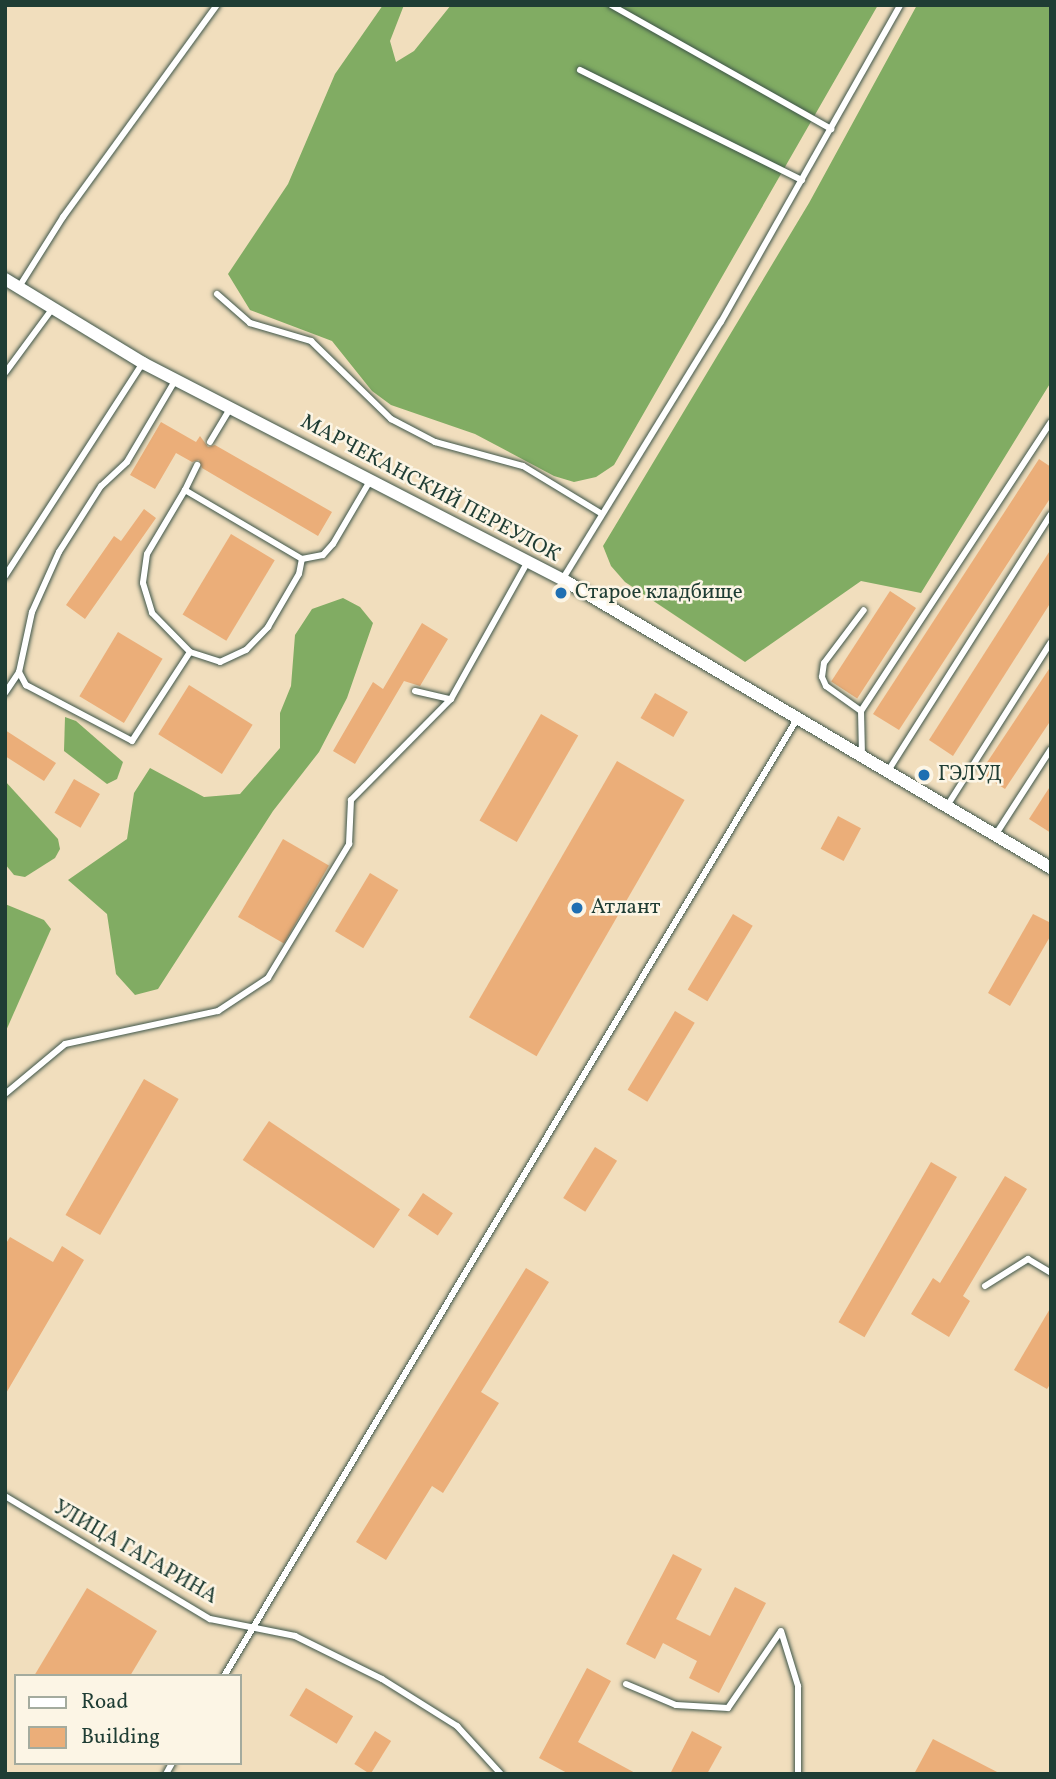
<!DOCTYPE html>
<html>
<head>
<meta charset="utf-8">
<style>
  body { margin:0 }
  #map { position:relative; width:1056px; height:1779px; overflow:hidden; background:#f1debd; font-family:Vollkorn,serif }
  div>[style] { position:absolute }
  .forest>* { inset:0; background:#81ac63 }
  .building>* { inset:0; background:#ebae79; transform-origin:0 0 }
  .roads { filter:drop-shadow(0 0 2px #3e5549) drop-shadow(0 0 2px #3e5549) }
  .service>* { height:6px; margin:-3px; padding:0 3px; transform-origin:3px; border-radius:3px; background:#fff }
  .minor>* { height:12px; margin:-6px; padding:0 6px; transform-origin:6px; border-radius:6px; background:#fff }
  .dots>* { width:19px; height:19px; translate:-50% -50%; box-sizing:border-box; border:4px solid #fcf5e5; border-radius:50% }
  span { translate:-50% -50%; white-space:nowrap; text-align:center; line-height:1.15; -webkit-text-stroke:5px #fcf5e5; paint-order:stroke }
  .street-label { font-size:21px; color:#1f3d34 }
  .poi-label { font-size:21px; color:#1f3d34 }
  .left { translate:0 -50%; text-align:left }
  .frame { position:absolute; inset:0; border:7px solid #1f3d34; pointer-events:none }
  .legend { position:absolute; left:14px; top:1674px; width:228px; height:91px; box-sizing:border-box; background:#fcf5e5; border:2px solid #a4ab9e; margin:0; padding:9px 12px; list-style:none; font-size:21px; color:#1f3d34 }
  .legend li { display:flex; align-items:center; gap:14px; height:35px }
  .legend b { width:35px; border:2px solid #a4ab9e }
</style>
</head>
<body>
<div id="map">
  <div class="forest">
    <i style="clip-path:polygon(383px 5px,404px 5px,390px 41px,396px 62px,414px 51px,451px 5px,878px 5px,614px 465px,596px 477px,574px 482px,554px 476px,475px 434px,391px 405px,372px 391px,332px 341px,250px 310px,228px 274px,288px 184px,335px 74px)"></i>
    <i style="clip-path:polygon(917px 5px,1051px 5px,1051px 382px,921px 593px,861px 581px,745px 662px,625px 582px,611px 566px,603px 546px,809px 203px)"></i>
    <i style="clip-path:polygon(343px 598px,360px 607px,373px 623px,347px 698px,319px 752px,273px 811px,158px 989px,135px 995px,116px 974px,107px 914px,68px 880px,127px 839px,134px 793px,150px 768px,204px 797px,240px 794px,280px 748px,280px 713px,291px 686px,295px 635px,312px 609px)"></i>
    <i style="clip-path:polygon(65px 717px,76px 721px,123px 762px,117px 779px,107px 784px,64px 751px)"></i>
    <i style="clip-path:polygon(5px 781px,58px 839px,60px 849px,55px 858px,25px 877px,14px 875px,5px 864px)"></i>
    <i style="clip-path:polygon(5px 904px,44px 920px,51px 929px,5px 1033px)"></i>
  </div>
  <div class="building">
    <i style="clip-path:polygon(161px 422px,196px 442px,200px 436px,208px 447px,215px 445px,332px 512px,318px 536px,202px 468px,199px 460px,192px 462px,176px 453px,155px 489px,130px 475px)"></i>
    <i style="clip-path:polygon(1039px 459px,1051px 467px,1051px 497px,899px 730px,873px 714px)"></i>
    <i style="clip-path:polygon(144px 509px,156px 518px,85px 619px,66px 605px,114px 536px,121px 541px)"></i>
    <i style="left:231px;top:534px;width:51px;height:94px;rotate:31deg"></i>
    <i style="clip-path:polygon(1051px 549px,1051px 602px,953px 756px,929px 740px)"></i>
    <i style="left:890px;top:591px;width:31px;height:108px;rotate:33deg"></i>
    <i style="clip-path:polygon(422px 623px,448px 639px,420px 686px,404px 681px,355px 764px,333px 751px,373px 682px,383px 689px)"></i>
    <i style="left:118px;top:632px;width:52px;height:75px;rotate:31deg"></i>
    <i style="clip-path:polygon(1051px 666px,1051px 720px,1005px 789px,980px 773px)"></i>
    <i style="left:189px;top:685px;width:75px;height:58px;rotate:32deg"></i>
    <i style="left:655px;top:693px;width:38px;height:29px;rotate:30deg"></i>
    <i style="left:541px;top:714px;width:43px;height:123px;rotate:30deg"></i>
    <i style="clip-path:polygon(5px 730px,56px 763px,44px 781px,5px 756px)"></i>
    <i style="left:617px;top:761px;width:78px;height:296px;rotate:30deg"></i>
    <i style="left:74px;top:779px;width:30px;height:39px;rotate:30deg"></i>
    <i style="clip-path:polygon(1051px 785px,1051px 833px,1029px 819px)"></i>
    <i style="left:838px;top:816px;width:26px;height:37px;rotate:28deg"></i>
    <i style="left:283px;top:839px;width:53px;height:90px;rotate:30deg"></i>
    <i style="left:370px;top:873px;width:33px;height:68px;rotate:31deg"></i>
    <i style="left:733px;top:914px;width:23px;height:88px;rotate:31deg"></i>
    <i style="clip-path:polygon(1033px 914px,1051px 923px,1051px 935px,1010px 1006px,988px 993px)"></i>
    <i style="left:675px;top:1011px;width:23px;height:92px;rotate:31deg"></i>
    <i style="left:144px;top:1079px;width:40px;height:157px;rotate:30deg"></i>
    <i style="left:269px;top:1121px;width:158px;height:47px;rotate:34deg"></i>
    <i style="left:595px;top:1147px;width:26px;height:60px;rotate:32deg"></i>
    <i style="left:931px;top:1162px;width:30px;height:185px;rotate:30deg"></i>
    <i style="clip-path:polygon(1005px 1176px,1027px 1189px,963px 1296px,970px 1301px,949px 1337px,911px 1314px,933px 1278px,940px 1283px)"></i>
    <i style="left:423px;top:1193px;width:36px;height:27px;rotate:34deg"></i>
    <i style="clip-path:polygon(10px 1237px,53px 1262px,62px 1246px,84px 1260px,5px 1395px,5px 1245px)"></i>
    <i style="clip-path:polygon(526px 1268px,549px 1282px,481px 1392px,499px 1403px,443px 1493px,432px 1486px,386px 1560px,356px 1542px)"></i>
    <i style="clip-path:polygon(1051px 1307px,1051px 1383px,1047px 1389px,1014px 1370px)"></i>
    <i style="clip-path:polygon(673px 1554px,702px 1569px,676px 1619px,710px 1636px,735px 1587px,766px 1603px,719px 1693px,689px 1678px,697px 1661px,663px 1643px,655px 1659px,626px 1644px)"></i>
    <i style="clip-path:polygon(87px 1588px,157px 1631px,130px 1676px,34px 1676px)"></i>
    <i style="clip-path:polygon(587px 1668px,611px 1681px,578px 1742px,637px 1774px,569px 1774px,539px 1758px)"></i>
    <i style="left:306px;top:1688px;width:55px;height:32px;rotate:31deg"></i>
    <i style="left:375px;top:1731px;width:19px;height:39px;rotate:32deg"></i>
    <i style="clip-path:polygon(692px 1731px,722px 1747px,707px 1774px,670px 1774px)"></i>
    <i style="clip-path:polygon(933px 1739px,1001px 1774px,914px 1774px)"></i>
  </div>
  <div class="roads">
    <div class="service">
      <i style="left:611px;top:5px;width:253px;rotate:29.4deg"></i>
      <i style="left:580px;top:70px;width:248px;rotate:26.4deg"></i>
      <i style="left:19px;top:287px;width:83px;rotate:-57.8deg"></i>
      <i style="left:63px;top:217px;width:262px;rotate:-54deg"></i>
      <i style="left:217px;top:294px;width:44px;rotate:41.3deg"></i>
      <i style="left:250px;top:323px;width:64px;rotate:16.4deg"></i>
      <i style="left:311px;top:341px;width:112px;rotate:44.3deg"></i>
      <i style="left:391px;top:419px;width:50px;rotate:27.6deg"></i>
      <i style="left:435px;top:442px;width:91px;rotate:15.3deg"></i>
      <i style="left:523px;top:466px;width:92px;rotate:31.3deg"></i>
      <i style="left:5px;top:373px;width:81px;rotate:-53.6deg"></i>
      <i style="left:176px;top:379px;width:96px;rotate:120.6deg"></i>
      <i style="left:127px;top:462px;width:35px;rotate:137deg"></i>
      <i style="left:101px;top:486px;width:78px;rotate:122.5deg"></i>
      <i style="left:59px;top:552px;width:66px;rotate:114.2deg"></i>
      <i style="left:32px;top:612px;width:61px;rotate:102.2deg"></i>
      <i style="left:19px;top:672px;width:15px;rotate:62deg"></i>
      <i style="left:26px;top:685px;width:120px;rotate:27.8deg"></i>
      <i style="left:132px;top:741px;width:106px;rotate:-56.9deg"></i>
      <i style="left:190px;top:652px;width:32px;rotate:18deg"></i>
      <i style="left:220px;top:662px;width:29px;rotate:-25deg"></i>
      <i style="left:246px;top:650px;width:32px;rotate:-46deg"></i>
      <i style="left:268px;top:627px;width:61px;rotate:-59.7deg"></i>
      <i style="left:299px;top:574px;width:15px;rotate:-79deg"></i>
      <i style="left:302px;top:559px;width:136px;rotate:-149.5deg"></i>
      <i style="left:185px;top:490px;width:74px;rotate:120.7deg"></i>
      <i style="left:147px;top:554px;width:29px;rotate:98deg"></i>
      <i style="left:143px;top:583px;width:31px;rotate:73deg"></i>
      <i style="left:152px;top:613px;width:54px;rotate:45.7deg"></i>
      <i style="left:210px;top:442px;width:41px;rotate:-59deg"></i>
      <i style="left:185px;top:490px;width:28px;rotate:-64deg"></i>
      <i style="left:302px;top:559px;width:21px;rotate:-11deg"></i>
      <i style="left:323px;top:555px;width:15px;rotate:-48deg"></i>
      <i style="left:333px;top:544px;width:73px;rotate:-59.6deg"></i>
      <i style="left:5px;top:576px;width:254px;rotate:-57.1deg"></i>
      <i style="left:562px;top:580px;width:303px;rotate:-58.4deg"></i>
      <i style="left:721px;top:322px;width:364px;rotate:-60.5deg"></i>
      <i style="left:415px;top:691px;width:37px;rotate:13deg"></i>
      <i style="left:451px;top:699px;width:158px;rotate:-60.8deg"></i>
      <i style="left:5px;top:693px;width:25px;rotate:-56deg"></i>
      <i style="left:861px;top:711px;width:43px;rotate:-144.5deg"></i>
      <i style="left:826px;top:686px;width:10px;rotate:-114deg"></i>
      <i style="left:822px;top:677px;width:14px;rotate:-82deg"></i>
      <i style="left:824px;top:663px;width:66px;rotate:-53deg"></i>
      <i style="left:862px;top:755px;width:44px;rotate:-91.3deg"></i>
      <i style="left:861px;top:711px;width:346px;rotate:-56.7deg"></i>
      <i style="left:888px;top:771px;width:304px;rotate:-57.6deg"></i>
      <i style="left:947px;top:806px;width:194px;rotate:-57.6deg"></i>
      <i style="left:996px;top:834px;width:101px;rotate:-57.1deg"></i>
      <i style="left:5px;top:1094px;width:78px;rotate:-39.8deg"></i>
      <i style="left:65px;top:1044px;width:157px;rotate:-12.2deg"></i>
      <i style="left:218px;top:1011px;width:60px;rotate:-33.4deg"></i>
      <i style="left:268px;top:978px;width:157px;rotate:-58.8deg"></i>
      <i style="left:349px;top:844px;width:44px;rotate:-87.4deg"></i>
      <i style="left:351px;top:800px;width:142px;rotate:-45.3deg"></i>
      <i style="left:985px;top:1286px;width:51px;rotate:-32.1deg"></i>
      <i style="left:1028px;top:1259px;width:27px;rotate:31deg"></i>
      <i style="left:5px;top:1496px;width:239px;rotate:31deg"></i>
      <i style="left:210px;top:1619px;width:87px;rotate:11.3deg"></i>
      <i style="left:295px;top:1636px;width:97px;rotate:26.3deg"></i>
      <i style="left:382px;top:1679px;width:89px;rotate:32.1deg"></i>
      <i style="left:457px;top:1726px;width:65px;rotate:47.5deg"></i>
      <i style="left:224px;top:1676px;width:1115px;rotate:-59.09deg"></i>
      <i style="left:626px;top:1684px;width:54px;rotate:22.8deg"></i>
      <i style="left:676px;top:1705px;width:52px;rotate:3.3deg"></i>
      <i style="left:728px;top:1708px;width:93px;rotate:-55.5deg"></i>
      <i style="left:781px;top:1631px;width:58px;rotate:72.8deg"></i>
      <i style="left:798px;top:1686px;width:88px;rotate:90deg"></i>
      <i style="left:166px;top:1774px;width:13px;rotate:-61deg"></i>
    </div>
    <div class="minor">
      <i style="left:5px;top:279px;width:162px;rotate:31.3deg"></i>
      <i style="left:143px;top:363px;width:477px;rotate:27.3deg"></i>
      <i style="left:567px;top:582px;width:562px;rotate:30.58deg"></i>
    </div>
  </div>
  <div class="dots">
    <i style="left:561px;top:593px;background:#1f6fb2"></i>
    <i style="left:924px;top:775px;background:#1f6fb2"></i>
    <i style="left:577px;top:908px;background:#1f6fb2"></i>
  </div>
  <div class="street-label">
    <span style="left:430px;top:489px;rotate:28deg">МАРЧЕКАНСКИЙ ПЕРЕУЛОК</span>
    <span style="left:135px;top:1553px;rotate:30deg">УЛИЦА ГАГАРИНА</span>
  </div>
  <div class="poi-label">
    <span class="left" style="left:575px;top:593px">Старое кладбище</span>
    <span class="left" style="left:938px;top:775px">ГЭЛУД</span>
    <span class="left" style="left:591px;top:908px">Атлант</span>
  </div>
  <div class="frame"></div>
  <ul class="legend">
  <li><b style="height:9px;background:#fff"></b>Road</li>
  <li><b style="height:19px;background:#ebae79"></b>Building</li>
  </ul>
</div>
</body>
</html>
